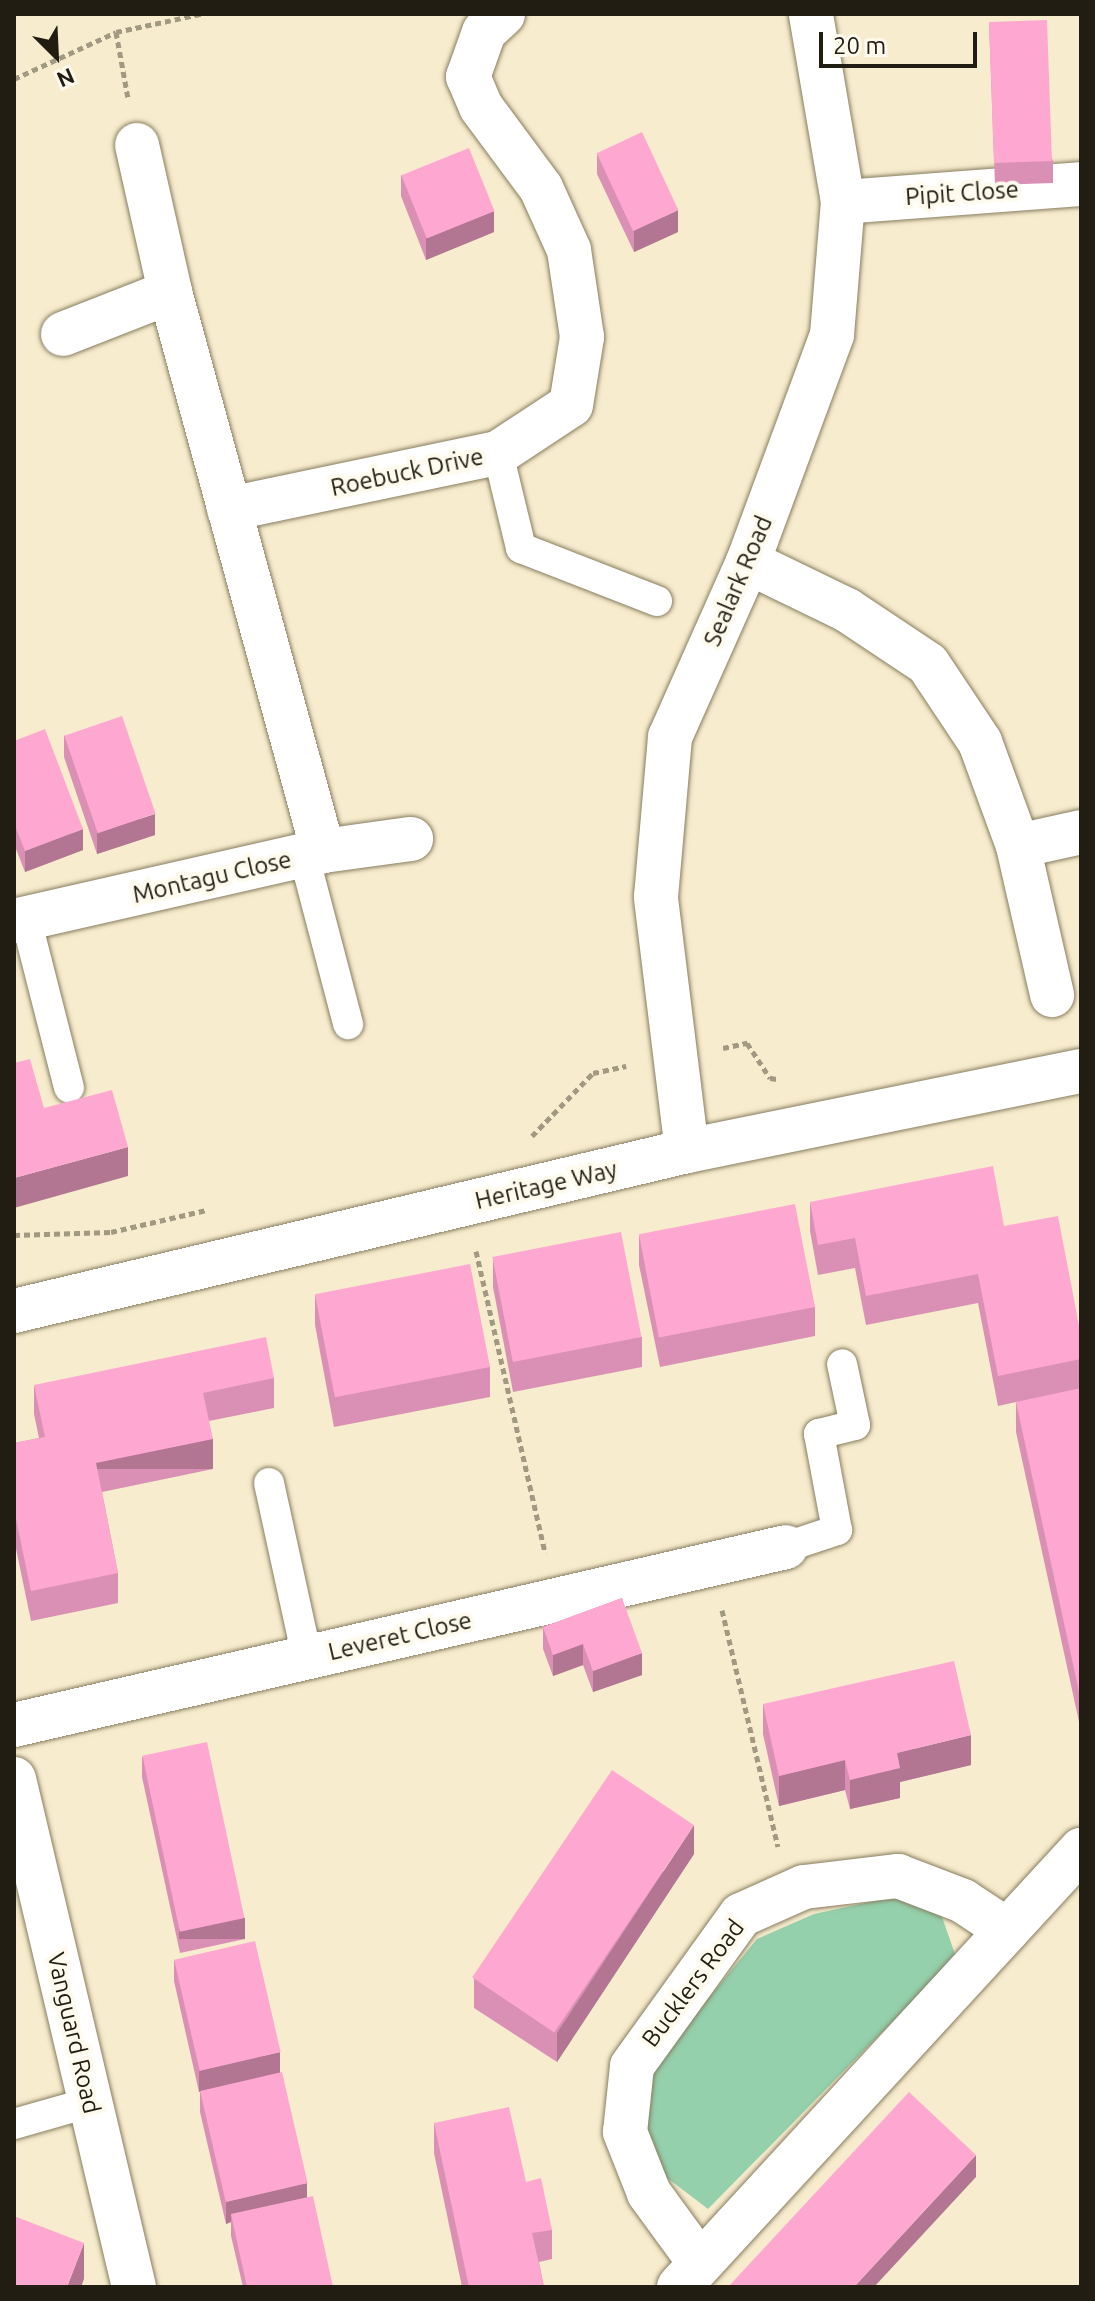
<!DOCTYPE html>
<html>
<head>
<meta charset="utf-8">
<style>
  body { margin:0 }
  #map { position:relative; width:1095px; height:2301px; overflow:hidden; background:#f7eccd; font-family:Ubuntu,sans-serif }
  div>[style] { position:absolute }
  .green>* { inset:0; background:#93d0ab }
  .path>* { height:5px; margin-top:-2.5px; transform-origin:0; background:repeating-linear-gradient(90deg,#a19982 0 6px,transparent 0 10px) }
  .roads { filter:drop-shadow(0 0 2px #877d60) drop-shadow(0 0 2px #877d60) }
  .lane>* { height:30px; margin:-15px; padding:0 15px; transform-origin:15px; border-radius:15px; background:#fff }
  .street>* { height:44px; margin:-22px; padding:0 22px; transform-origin:22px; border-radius:22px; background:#fff }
  .wall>* { inset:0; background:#da90b4 }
  .shaded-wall>* { inset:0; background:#b27692; transform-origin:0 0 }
  .building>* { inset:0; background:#fea8d1; transform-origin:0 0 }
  span { translate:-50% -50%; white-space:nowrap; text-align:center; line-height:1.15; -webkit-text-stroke:8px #fefaed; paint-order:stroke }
  .street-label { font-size:24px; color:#211d12 }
  .frame { position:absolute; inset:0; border:16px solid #211d12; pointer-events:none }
  .north { position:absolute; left:16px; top:16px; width:80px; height:80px; -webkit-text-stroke:6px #fefaed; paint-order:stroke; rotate:156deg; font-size:22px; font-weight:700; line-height:32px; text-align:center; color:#211d12 }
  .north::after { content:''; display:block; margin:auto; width:28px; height:36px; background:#211d12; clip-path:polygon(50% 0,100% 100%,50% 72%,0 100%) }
  .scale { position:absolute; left:819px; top:32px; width:158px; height:36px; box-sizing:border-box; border:4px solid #211d12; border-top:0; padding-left:10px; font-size:24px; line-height:28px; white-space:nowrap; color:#211d12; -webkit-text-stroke:6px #fefaed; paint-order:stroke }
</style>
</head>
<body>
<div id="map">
  <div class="green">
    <i style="clip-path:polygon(893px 1897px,941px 1914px,956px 1957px,708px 2209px,666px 2177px,647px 2132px,647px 2073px,757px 1939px,814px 1914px)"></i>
  </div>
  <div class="path">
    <i style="left:116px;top:32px;width:67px;rotate:79.7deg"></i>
    <i style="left:14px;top:79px;width:112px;rotate:-24.7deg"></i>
    <i style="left:116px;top:32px;width:87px;rotate:-12deg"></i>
    <i style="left:723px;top:1048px;width:25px;rotate:-12deg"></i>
    <i style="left:747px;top:1043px;width:42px;rotate:56.7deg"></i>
    <i style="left:770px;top:1078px;width:7px;rotate:8deg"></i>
    <i style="left:532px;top:1136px;width:88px;rotate:-45.9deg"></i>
    <i style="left:593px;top:1073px;width:34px;rotate:-12deg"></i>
    <i style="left:14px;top:1235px;width:97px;rotate:-1.8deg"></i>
    <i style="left:111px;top:1232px;width:98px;rotate:-13deg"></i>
    <i style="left:476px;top:1251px;width:310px;rotate:77.1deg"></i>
    <i style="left:722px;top:1610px;width:243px;rotate:76.7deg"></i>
  </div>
  <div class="roads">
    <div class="lane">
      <i style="left:498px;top:453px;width:98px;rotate:76.4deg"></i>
      <i style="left:521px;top:548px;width:146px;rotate:21.3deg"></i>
      <i style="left:304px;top:856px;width:174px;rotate:75.3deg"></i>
      <i style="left:26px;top:919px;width:174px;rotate:75.7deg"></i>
      <i style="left:269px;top:1483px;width:178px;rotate:77.7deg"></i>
      <i style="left:786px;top:1547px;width:54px;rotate:-18.4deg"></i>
      <i style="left:837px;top:1530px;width:98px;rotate:-100.6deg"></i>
      <i style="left:819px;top:1434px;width:37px;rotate:-14deg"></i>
      <i style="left:855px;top:1425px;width:62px;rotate:-102deg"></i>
      <i style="left:14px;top:2124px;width:80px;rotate:-15.9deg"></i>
    </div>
    <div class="street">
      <i style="left:137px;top:145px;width:151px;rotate:77.3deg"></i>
      <i style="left:170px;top:292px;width:580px;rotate:74.69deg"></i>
      <i style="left:843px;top:202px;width:239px;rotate:-4.3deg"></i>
      <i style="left:63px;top:334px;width:115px;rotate:-21.4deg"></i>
      <i style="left:229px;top:509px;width:275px;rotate:-11.8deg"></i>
      <i style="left:498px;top:453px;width:87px;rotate:-33.3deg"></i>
      <i style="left:571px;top:405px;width:69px;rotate:-80.8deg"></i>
      <i style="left:582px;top:337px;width:88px;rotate:-98.5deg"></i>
      <i style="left:569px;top:250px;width:68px;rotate:-114.3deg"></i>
      <i style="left:541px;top:188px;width:101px;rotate:-126.5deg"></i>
      <i style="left:481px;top:107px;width:33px;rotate:-113deg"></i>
      <i style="left:468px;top:77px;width:48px;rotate:-70.4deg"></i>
      <i style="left:484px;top:32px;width:26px;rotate:-43deg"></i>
      <i style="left:748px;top:562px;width:110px;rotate:25.9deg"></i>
      <i style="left:847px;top:610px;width:97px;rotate:33.7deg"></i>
      <i style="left:928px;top:664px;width:94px;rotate:56.3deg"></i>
      <i style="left:980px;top:742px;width:111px;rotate:69.9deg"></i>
      <i style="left:1018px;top:846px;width:65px;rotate:-12.5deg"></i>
      <i style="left:1018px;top:846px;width:153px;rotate:77.1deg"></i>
      <i style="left:14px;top:921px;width:317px;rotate:-12.8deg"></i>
      <i style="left:323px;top:851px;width:89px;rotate:-7.8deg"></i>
      <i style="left:687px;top:1151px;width:256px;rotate:-97deg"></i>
      <i style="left:656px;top:897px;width:161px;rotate:-85deg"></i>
      <i style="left:670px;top:737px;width:192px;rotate:-66deg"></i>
      <i style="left:748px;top:562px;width:242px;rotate:-69.7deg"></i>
      <i style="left:832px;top:335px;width:133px;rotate:-85.3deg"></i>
      <i style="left:843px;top:202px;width:191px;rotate:-99.7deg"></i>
      <i style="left:14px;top:1311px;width:692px;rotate:-13.37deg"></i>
      <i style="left:687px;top:1151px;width:402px;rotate:-11.5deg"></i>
      <i style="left:14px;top:1725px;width:792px;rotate:-12.98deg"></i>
      <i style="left:14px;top:1779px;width:522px;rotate:76.71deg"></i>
      <i style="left:700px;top:2263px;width:87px;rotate:-126.1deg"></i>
      <i style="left:649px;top:2193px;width:66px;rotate:-111.5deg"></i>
      <i style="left:625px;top:2132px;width:66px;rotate:-83.9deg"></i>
      <i style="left:632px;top:2066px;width:186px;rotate:-54.2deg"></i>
      <i style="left:741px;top:1915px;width:69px;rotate:-24deg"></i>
      <i style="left:804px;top:1887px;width:95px;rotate:-6.7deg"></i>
      <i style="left:898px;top:1876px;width:70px;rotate:21deg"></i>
      <i style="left:963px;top:1901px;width:53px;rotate:33.4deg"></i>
      <i style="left:679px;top:2287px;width:594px;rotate:-47.39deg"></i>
    </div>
  </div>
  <div class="wall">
    <i style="clip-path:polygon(989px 23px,1053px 161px,1053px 183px,995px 185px)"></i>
    <i style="clip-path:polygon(597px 153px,678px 232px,634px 252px,597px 174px)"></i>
    <i style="clip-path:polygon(401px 175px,494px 232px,426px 260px,401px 196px)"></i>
    <i style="clip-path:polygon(64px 735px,155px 835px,97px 854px,64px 757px)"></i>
    <i style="clip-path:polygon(14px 741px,83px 850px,25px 872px,14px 844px)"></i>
    <i style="clip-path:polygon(810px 1202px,1004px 1226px,1081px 1336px,1081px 1731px,1016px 1432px,1016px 1402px,998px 1406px,978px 1303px,866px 1325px,855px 1268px,818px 1275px,810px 1231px)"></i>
    <i style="clip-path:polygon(639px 1235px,815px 1307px,815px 1336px,660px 1367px,639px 1265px)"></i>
    <i style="clip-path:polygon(493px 1258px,642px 1337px,642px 1367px,513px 1392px,493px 1287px)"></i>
    <i style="clip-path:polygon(315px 1295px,490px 1367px,490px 1397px,334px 1427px,315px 1325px)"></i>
    <i style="clip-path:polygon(274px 1378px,274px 1408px,209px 1421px,213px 1469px,102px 1492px,118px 1573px,118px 1603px,31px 1621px,14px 1539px,14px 1443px,39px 1438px,34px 1414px,34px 1385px)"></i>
    <i style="clip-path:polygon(622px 1598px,642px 1675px,593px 1692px,583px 1665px,553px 1676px,543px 1649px,543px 1627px)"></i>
    <i style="clip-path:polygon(763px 1704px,971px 1765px,900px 1782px,900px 1798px,850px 1809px,845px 1790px,779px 1806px,763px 1734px)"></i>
    <i style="clip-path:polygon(142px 1756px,245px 1939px,180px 1953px,142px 1777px)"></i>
    <i style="clip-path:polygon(694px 1854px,557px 2062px,474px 2008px,474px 1978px)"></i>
    <i style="clip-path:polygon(174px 1960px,280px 2073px,307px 2198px,333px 2287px,243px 2287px,231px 2236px,231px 2222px,226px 2224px,200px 2112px,200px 2092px,199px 2092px,174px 1981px)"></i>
    <i style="clip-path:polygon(434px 2123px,526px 2182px,552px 2230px,552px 2259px,539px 2262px,544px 2287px,462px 2287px,434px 2153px)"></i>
  </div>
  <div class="shaded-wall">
    <i style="clip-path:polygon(678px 210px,678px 232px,634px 252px,634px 231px)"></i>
    <i style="clip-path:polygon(494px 211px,494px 232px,426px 260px,426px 238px)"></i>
    <i style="clip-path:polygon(155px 814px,155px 835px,97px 854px,97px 833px)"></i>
    <i style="clip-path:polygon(83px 829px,83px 850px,25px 872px,25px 851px)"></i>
    <i style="clip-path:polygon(128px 1147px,128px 1176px,14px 1208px,14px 1178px)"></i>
    <i style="left:213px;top:1439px;width:30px;height:119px;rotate:90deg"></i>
    <i style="clip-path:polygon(583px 1644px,583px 1665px,553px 1676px,553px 1655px)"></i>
    <i style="clip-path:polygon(642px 1653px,642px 1675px,593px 1692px,593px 1671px)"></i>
    <i style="clip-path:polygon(971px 1735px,971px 1765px,900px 1782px,900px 1798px,850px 1809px,850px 1780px,897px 1753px)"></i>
    <i style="clip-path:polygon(845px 1760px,845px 1790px,779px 1806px,779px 1776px)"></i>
    <i style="clip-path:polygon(694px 1825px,694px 1854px,557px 2062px,557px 2033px)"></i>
    <i style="left:245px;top:1918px;width:21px;height:66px;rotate:90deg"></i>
    <i style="clip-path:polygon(280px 2052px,280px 2074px,199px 2092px,199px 2071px)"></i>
    <i style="clip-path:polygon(976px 2155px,976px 2177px,874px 2287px,854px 2287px)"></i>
    <i style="clip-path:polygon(307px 2183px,307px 2205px,231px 2214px,231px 2222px,226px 2224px,226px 2202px)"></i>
    <i style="clip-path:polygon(84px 2243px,84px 2279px,81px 2287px,67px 2287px)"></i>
  </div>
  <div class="building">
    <i style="left:1047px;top:20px;width:141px;height:58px;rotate:88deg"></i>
    <i style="left:642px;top:132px;width:86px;height:50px;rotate:65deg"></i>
    <i style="left:469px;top:148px;width:68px;height:73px;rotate:68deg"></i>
    <i style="left:122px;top:716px;width:103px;height:61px;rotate:71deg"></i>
    <i style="clip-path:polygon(45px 729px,83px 829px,25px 851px,14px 823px,14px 741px)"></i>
    <i style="clip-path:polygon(30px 1059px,44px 1108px,112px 1090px,128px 1147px,14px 1178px,14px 1063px)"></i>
    <i style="clip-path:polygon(993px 1166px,1004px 1226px,1058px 1216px,1081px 1336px,1081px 1359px,998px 1376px,978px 1274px,866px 1296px,855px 1238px,818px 1245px,810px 1202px)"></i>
    <i style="left:795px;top:1204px;width:105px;height:159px;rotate:79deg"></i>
    <i style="left:621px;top:1232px;width:107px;height:131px;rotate:79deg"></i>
    <i style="left:470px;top:1264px;width:105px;height:158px;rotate:79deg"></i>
    <i style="clip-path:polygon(266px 1337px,274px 1378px,203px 1393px,213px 1439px,96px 1463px,118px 1573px,31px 1591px,14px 1509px,14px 1443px,45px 1437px,34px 1385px)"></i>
    <i style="clip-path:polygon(1081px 1388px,1081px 1701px,1016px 1402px)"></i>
    <i style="clip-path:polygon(622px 1598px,642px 1653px,593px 1671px,583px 1644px,553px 1655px,543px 1627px)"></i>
    <i style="clip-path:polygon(954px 1661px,971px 1735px,897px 1753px,900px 1768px,850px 1780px,845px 1760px,779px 1776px,763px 1704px)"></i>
    <i style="left:207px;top:1742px;width:180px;height:66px;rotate:78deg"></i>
    <i style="left:612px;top:1770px;width:99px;height:250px;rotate:34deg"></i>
    <i style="left:255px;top:1941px;width:114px;height:83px;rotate:77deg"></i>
    <i style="left:282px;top:2072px;width:114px;height:84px;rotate:77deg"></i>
    <i style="clip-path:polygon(909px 2092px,976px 2155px,854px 2287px,728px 2287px)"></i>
    <i style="clip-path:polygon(509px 2107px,526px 2182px,541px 2178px,552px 2230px,532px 2233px,544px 2287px,469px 2287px,434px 2123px)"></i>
    <i style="clip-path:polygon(313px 2196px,333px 2287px,247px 2287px,231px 2214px)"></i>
    <i style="clip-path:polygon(14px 2216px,84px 2243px,67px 2287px,14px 2287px)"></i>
  </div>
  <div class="street-label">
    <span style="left:962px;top:193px;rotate:-4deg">Pipit Close</span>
    <span style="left:407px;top:472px;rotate:-12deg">Roebuck Drive</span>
    <span style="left:738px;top:581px;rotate:-67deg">Sealark Road</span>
    <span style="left:212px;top:877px;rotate:-13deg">Montagu Close</span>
    <span style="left:546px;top:1185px;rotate:-13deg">Heritage Way</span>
    <span style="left:400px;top:1636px;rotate:-13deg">Leveret Close</span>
    <span style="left:693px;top:1983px;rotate:-53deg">Bucklers Road</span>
    <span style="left:74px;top:2033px;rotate:77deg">Vanguard Road</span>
  </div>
  <div class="frame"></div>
  <div class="north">N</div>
  <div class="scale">20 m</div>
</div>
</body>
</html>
